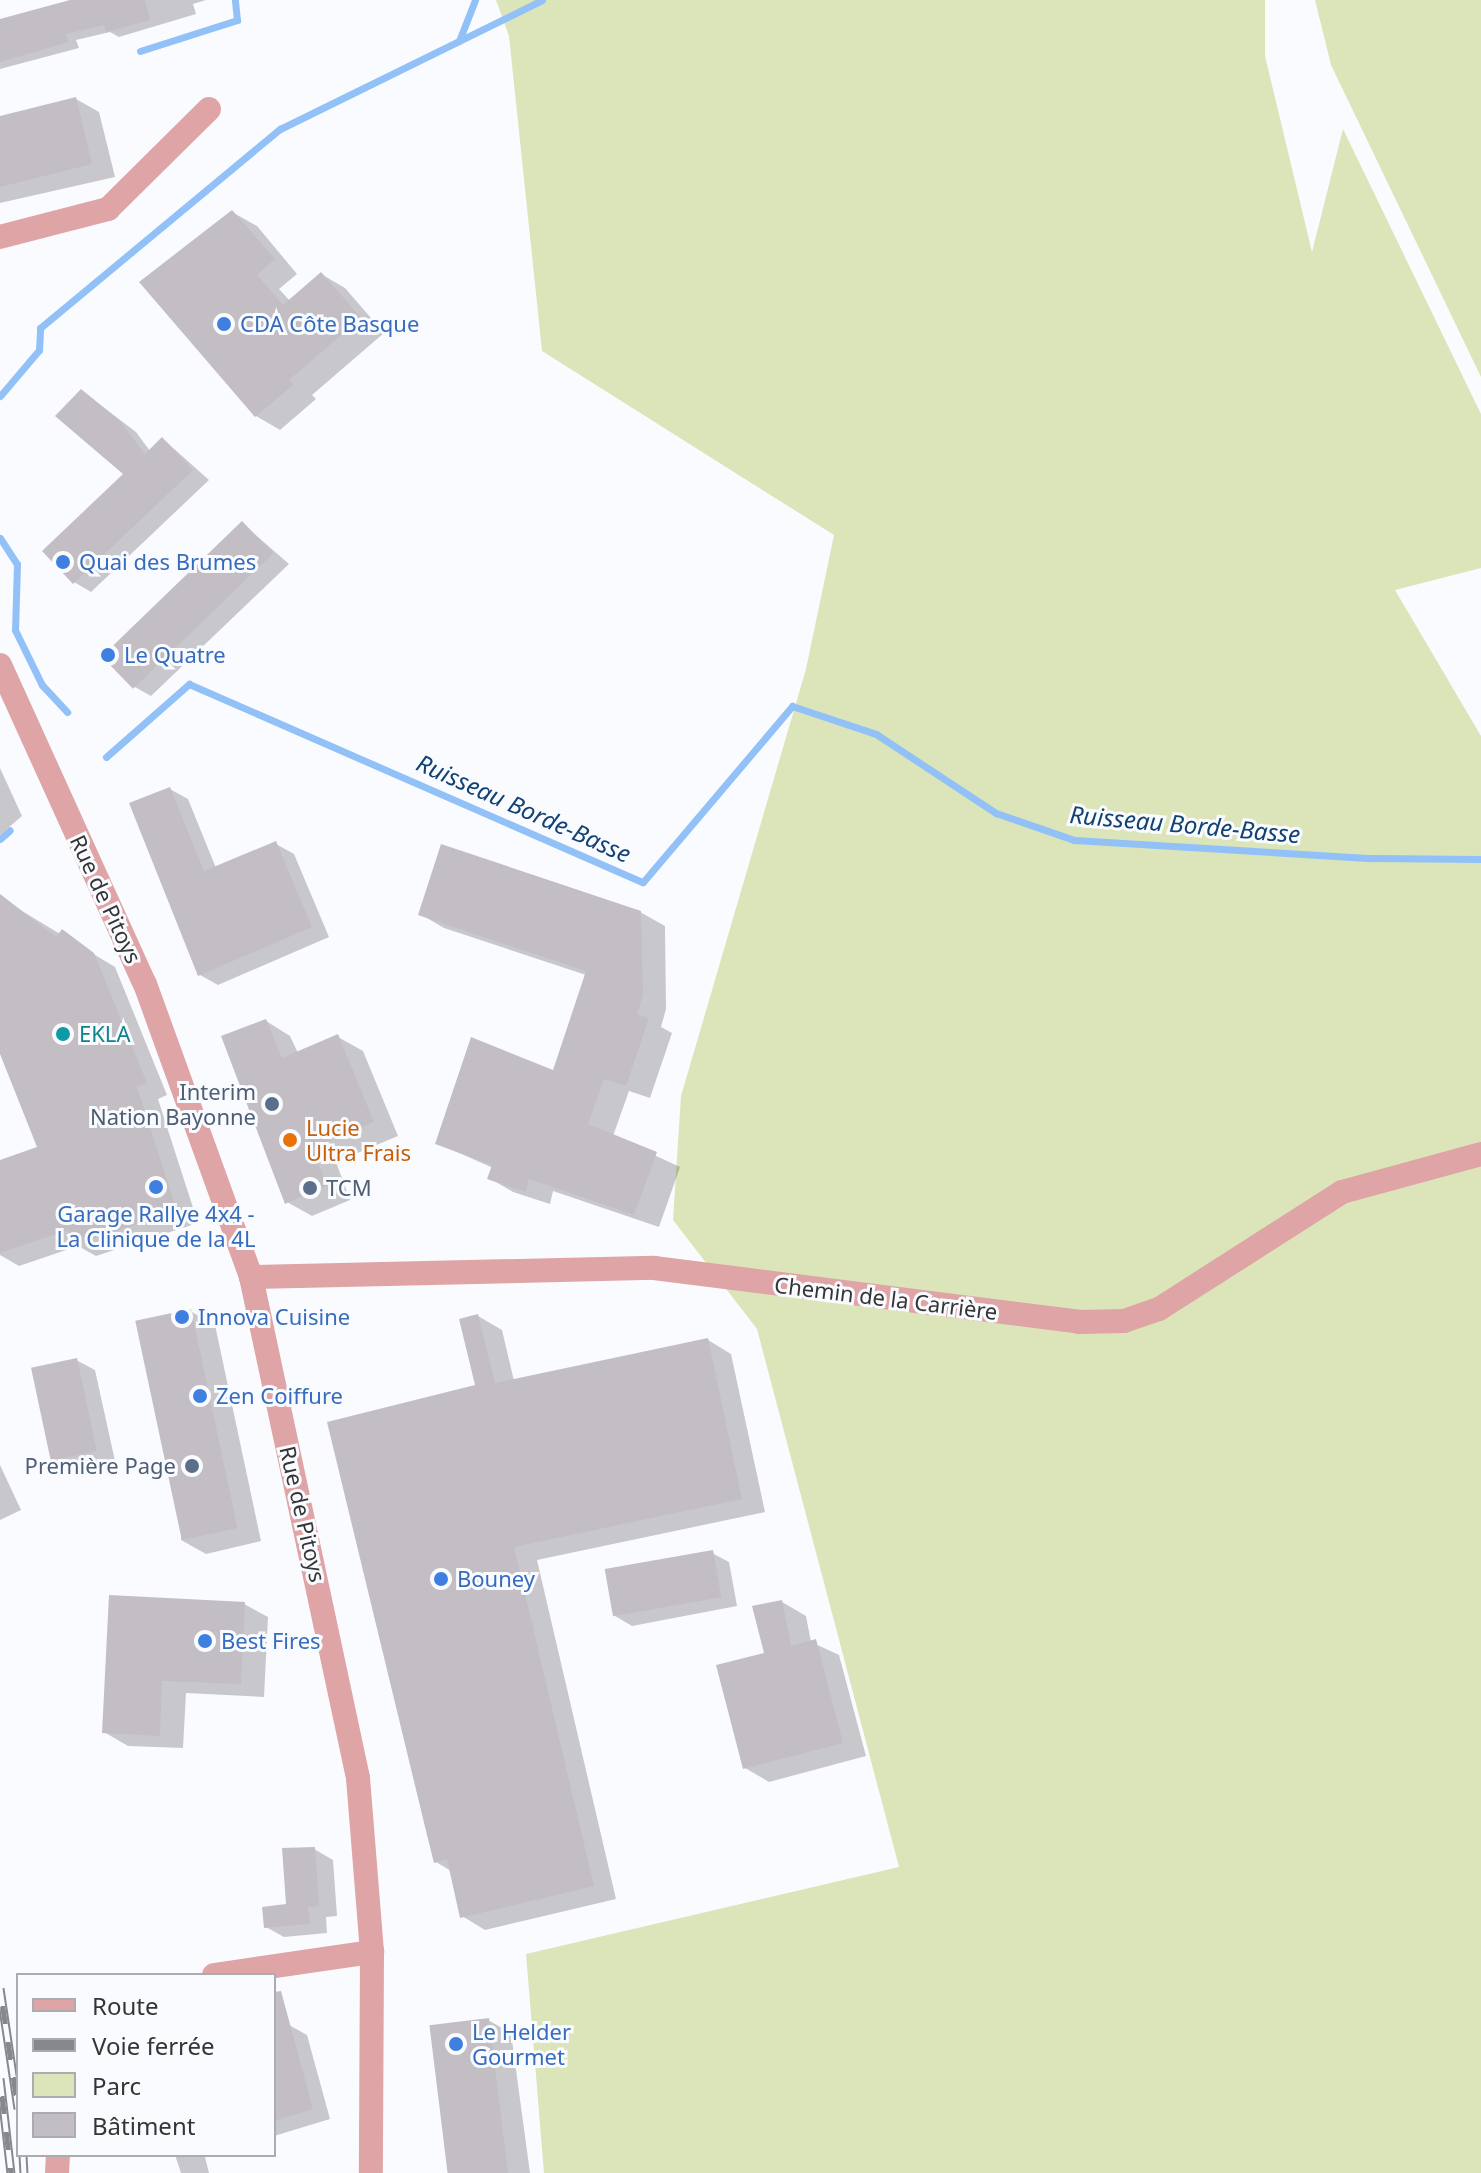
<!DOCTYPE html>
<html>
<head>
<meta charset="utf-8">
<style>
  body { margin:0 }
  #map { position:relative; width:1481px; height:2173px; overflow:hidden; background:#fafbff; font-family:"Noto Sans",sans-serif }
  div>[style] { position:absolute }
  .green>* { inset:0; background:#dce5b9 }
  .shadow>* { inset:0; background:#0003 }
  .stream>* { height:7px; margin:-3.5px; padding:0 3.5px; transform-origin:3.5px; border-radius:3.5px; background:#91c1f7 }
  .building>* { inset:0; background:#c3bec3; transform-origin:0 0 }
  .minor>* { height:24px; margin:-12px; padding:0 12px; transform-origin:12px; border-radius:12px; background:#dea4a6 }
  .rail>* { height:9px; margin-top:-4.5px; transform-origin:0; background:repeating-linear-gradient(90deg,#fafbff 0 18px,#87888b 0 36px); box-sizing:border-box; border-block:2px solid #87888b }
  .dots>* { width:22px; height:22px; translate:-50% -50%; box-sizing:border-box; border:4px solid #fafbff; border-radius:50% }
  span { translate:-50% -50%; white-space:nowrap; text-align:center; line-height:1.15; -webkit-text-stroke:6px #fafbff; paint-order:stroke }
  .shop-label { font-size:22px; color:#366cbe }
  .left { translate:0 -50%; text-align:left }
  .street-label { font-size:22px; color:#343537 }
  .culture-label { font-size:22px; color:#0d838f }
  .service-label { font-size:22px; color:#4e5e75 }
  .right { translate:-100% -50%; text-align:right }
  .food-label { font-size:22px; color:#c56008 }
  .water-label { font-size:24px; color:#114273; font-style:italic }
  .legend { position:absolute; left:16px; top:1973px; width:260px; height:184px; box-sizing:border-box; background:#fafbff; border:2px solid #abacaf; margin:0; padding:10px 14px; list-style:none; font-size:24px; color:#343537 }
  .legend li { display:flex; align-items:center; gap:16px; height:40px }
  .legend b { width:40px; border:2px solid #abacaf }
</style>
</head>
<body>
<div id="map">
  <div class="green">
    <i style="clip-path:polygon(496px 0,1265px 0,1265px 56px,1312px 252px,1343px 129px,1481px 414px,1481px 568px,1395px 590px,1481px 736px,1481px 2173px,544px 2173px,526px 1954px,899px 1867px,757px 1329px,673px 1220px,681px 1096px,806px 669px,834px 535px,542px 351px,509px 36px)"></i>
    <i style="clip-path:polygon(1315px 0,1481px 0,1481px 377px,1331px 65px)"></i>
  </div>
  <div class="shadow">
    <i style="clip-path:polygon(75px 0,206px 0,193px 4px,196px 14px,119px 37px,110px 32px,76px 40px,79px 48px,0 69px,0 20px)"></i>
    <i style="clip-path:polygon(76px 99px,99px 112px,115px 177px,0 203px,0 117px)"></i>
    <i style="clip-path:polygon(232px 212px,257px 226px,297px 274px,279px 289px,290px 301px,321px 274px,345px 288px,384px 333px,312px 395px,316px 399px,280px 430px,256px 416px)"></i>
    <i style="clip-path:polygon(82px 391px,136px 432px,150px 451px,163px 439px,209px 480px,91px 592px,74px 582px,126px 474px)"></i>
    <i style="clip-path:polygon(242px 523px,289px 564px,151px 696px,133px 686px)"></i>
    <i style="clip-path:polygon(0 768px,22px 816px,0 835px)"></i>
    <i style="clip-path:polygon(170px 789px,188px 799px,216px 868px,276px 844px,294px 854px,329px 937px,218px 985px,200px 975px)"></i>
    <i style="clip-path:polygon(7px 902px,115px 967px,167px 1095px,158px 1099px,198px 1223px,96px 1256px,78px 1246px,19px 1266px,0 1255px,0 1162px,40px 1149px,0 1049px,0 911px)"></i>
    <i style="clip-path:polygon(640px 912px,665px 926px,666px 1009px,661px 1027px,672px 1033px,650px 1098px,629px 1091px,613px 1136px,680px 1167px,659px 1227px,553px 1191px,550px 1204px,513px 1192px,489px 1178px,493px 1168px,437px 1143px,554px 1072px,586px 975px,444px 928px,420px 914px)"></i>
    <i style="clip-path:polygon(266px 1021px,290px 1036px,298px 1053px,338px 1037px,363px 1051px,398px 1136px,336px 1162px,350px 1200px,312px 1216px,287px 1202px)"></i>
    <i style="clip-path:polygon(190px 1311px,215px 1325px,261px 1541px,206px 1554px,181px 1540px)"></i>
    <i style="clip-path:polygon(478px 1316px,502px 1330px,514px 1381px,708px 1340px,731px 1354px,765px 1512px,537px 1560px,616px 1899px,485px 1930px,462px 1916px,451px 1871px,436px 1862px,477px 1386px)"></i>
    <i style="clip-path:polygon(76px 1360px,95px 1370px,115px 1461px,72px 1472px,54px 1461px)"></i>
    <i style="clip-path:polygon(0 1465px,21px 1510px,0 1520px)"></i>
    <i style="clip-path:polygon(712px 1553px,729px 1562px,737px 1606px,632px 1626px,615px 1616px)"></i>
    <i style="clip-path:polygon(782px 1602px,806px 1616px,811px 1642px,839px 1655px,866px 1756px,769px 1782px,745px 1768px)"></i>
    <i style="clip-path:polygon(244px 1604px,268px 1617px,264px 1697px,186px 1693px,183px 1748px,128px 1746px,104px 1732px)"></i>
    <i style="clip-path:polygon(314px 1849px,333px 1860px,337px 1916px,326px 1917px,327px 1933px,284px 1937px,266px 1927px,288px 1906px)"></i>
    <i style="clip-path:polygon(488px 2020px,511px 2033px,530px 2173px,451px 2173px)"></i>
    <i style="clip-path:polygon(289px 2025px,307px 2035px,330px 2119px,274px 2136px,274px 2030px)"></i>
    <i style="clip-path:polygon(175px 2155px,210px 2155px,205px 2157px,209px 2173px,181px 2173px)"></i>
  </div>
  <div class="stream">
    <i style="left:459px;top:41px;width:44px;rotate:-68.7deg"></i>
    <i style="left:140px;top:51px;width:102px;rotate:-17.7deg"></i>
    <i style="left:237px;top:20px;width:20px;rotate:-96deg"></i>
    <i style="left:0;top:396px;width:60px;rotate:-49.7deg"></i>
    <i style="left:39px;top:350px;width:22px;rotate:-87deg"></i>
    <i style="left:40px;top:328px;width:312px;rotate:-39.7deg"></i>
    <i style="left:280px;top:129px;width:292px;rotate:-26.2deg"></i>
    <i style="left:0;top:538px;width:31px;rotate:57deg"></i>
    <i style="left:17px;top:564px;width:66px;rotate:91.7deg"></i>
    <i style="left:15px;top:630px;width:61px;rotate:63.9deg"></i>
    <i style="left:42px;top:685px;width:37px;rotate:47deg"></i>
    <i style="left:106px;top:757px;width:111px;rotate:-41.3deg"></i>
    <i style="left:189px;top:684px;width:495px;rotate:23.6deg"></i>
    <i style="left:643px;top:882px;width:231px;rotate:-49.7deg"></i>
    <i style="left:792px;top:706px;width:89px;rotate:18.4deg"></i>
    <i style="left:876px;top:734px;width:144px;rotate:33.4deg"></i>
    <i style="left:996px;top:813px;width:83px;rotate:19.1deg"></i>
    <i style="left:1074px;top:840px;width:298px;rotate:3.5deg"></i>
    <i style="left:1371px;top:858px;width:110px;rotate:0.5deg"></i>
    <i style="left:0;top:839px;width:13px;rotate:-42deg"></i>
  </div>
  <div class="building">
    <i style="clip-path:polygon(70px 0,145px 0,150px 20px,106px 32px,104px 25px,66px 34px,69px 42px,0 62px,0 19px)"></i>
    <i style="clip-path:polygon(76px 97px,92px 164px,0 187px,0 116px)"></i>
    <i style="clip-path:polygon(232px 210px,275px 259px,257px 275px,283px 305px,321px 272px,361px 318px,289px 380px,293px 385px,255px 417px,139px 282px)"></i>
    <i style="clip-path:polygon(81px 389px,119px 420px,145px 454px,162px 437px,193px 470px,73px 584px,42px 551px,123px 474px,55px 416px)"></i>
    <i style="left:242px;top:521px;width:45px;height:195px;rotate:46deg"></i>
    <i style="clip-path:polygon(170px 787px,204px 871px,276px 841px,312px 927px,198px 976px,129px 803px)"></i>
    <i style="clip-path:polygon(441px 844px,641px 911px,643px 995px,637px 1014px,649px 1018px,626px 1086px,604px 1079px,588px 1124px,657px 1152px,634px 1215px,529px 1179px,526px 1192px,487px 1179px,492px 1165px,435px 1144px,471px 1037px,553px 1070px,586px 971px,418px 915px)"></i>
    <i style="clip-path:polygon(0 894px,56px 937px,62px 929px,94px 953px,147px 1083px,137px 1087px,177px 1211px,73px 1245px,68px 1230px,0 1253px,0 1160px,37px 1147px,0 1054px)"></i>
    <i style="clip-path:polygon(266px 1019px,282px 1058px,338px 1034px,374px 1122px,312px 1148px,327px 1185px,285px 1204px,221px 1036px)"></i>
    <i style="left:191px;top:1309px;width:224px;height:57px;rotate:78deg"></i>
    <i style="clip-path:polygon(478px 1314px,495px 1383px,708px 1338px,742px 1499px,514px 1547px,594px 1886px,460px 1918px,447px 1859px,434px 1863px,427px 1835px,327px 1422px,475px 1385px,459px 1319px)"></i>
    <i style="left:77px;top:1358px;width:95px;height:47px;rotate:78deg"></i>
    <i style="left:713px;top:1550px;width:48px;height:110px;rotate:80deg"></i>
    <i style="clip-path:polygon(109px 1595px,245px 1602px,241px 1684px,162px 1681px,160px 1736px,102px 1733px)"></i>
    <i style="clip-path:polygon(782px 1600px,791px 1646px,816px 1639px,843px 1743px,743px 1769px,716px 1665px,764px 1653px,752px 1606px)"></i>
    <i style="clip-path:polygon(315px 1847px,319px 1906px,308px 1907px,310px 1924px,264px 1928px,262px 1907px,286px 1904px,282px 1848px)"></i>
    <i style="clip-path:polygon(281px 1991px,313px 2109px,274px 2121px,274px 1992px)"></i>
    <i style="left:489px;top:2018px;width:156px;height:60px;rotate:83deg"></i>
  </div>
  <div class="minor">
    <i style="left:0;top:237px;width:112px;rotate:-14.5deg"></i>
    <i style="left:108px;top:209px;width:142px;rotate:-44.7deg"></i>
    <i style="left:0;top:665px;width:350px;rotate:65.6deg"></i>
    <i style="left:145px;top:984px;width:312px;rotate:70.1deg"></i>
    <i style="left:251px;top:1277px;width:512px;rotate:77.94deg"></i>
    <i style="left:358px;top:1778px;width:175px;rotate:85.4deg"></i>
    <i style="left:372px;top:1952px;width:221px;rotate:90.3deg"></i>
    <i style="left:251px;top:1277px;width:403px;rotate:-1.3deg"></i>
    <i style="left:654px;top:1268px;width:428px;rotate:7.2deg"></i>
    <i style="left:1079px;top:1322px;width:45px;rotate:-1.3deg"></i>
    <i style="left:1124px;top:1321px;width:37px;rotate:-19deg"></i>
    <i style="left:1159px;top:1309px;width:217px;rotate:-32.6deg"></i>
    <i style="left:1342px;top:1192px;width:144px;rotate:-15.3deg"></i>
    <i style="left:214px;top:1975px;width:160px;rotate:-8.3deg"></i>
    <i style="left:57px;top:2173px;width:18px;rotate:-87deg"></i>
  </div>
  <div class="rail">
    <i style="left:0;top:1988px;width:122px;rotate:81.5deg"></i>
    <i style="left:0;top:2078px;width:96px;rotate:83.4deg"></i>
    <i style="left:23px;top:2155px;width:18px;rotate:87deg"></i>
  </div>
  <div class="dots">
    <i style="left:224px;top:324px;background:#3f7fe0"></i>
    <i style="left:63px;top:562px;background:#3f7fe0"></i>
    <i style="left:108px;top:655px;background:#3f7fe0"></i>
    <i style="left:63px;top:1034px;background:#0f9aa8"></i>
    <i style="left:272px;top:1104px;background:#5c6f8a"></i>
    <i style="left:290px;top:1140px;background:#e8710a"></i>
    <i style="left:156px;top:1187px;background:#3f7fe0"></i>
    <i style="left:310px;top:1188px;background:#5c6f8a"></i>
    <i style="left:182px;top:1317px;background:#3f7fe0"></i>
    <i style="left:200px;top:1396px;background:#3f7fe0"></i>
    <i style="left:192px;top:1466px;background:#5c6f8a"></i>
    <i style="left:441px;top:1579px;background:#3f7fe0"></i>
    <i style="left:205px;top:1641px;background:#3f7fe0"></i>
    <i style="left:456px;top:2044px;background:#3f7fe0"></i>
  </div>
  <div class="shop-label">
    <span class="left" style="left:240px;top:324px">CDA Côte Basque</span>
    <span class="left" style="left:79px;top:562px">Quai des Brumes</span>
    <span class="left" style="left:124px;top:655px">Le Quatre</span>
    <span style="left:156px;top:1226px">Garage Rallye 4x4 -<br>La Clinique de la 4L</span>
    <span class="left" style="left:198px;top:1317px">Innova Cuisine</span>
    <span class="left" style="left:216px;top:1396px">Zen Coiffure</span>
    <span class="left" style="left:457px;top:1579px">Bouney</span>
    <span class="left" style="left:221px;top:1641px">Best Fires</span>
    <span class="left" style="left:472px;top:2044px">Le Helder<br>Gourmet</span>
  </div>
  <div class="street-label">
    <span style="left:106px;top:899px;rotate:65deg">Rue de Pitoys</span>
    <span style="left:886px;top:1298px;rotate:7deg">Chemin de la Carrière</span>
    <span style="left:303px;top:1514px;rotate:77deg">Rue de Pitoys</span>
  </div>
  <div class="culture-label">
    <span class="left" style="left:79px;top:1034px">EKLA</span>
  </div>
  <div class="service-label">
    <span class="right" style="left:256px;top:1104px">Interim<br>Nation Bayonne</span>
    <span class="left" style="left:326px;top:1188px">TCM</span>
    <span class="right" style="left:176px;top:1466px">Première Page</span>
  </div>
  <div class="food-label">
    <span class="left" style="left:306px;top:1140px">Lucie<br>Ultra Frais</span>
  </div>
  <div class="water-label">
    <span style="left:524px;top:808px;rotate:24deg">Ruisseau Borde-Basse</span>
    <span style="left:1185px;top:824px;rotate:5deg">Ruisseau Borde-Basse</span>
  </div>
  <ul class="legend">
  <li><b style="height:10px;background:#dea4a6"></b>Route</li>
  <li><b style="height:10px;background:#87888b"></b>Voie ferrée</li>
  <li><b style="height:22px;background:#dce5b9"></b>Parc</li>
  <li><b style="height:22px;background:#c3bec3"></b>Bâtiment</li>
  </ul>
</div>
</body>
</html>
